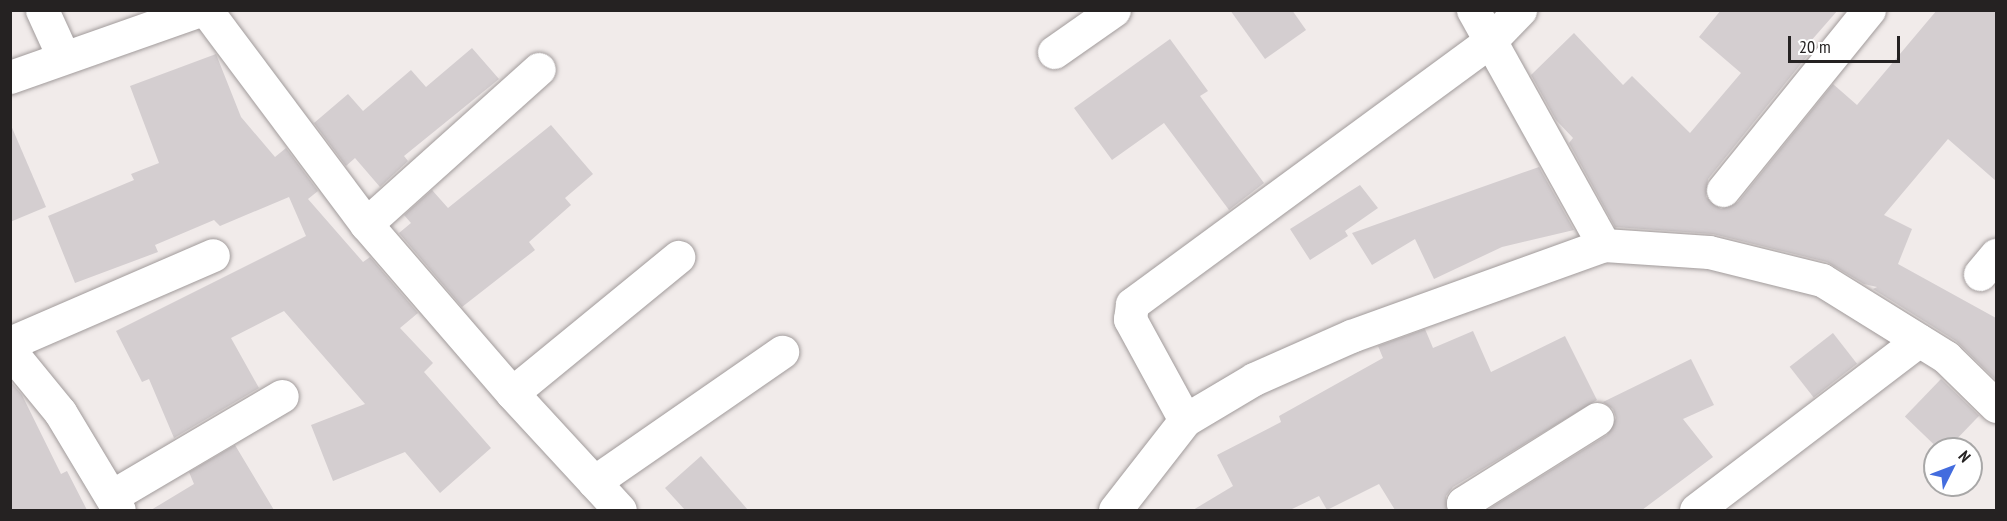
<!DOCTYPE html>
<html>
<head>
<meta charset="utf-8">
<style>
  body { margin:0 }
  #map { position:relative; width:2007px; height:521px; overflow:hidden; background:#f1ebea; font-family:"PT Sans Narrow",sans-serif }
  div>[style] { position:absolute }
  .building>* { inset:0; background:#d4ced0; transform-origin:0 0 }
  .roads { filter:drop-shadow(0 0 2px #a19b9b) drop-shadow(0 0 2px #a19b9b) }
  .street>* { height:33px; margin:-16.5px; padding:0 16.5px; transform-origin:16.5px; border-radius:16.5px; background:#fff }
  span { translate:-50% -50%; white-space:nowrap; text-align:center; line-height:1.15; -webkit-text-stroke:4.5px #fff; paint-order:stroke }
  .frame { position:absolute; inset:0; border:12px solid #252222; pointer-events:none }
  .north { position:absolute; left:1923px; top:437px; width:60px; height:60px; box-sizing:border-box; background:#fff; border:2px solid #a8a7a7; border-radius:50%; rotate:48deg; font-size:16px; font-weight:700; line-height:24px; text-align:center; color:#252222 }
  .north::after { content:''; display:block; margin:auto; width:21px; height:27px; background:#436cde; clip-path:polygon(50% 0,100% 100%,50% 72%,0 100%) }
  .scale { position:absolute; left:1788px; top:36px; width:112px; height:27px; box-sizing:border-box; border:3px solid #252222; border-top:0; padding-left:8px; font-size:18px; line-height:21px; white-space:nowrap; color:#252222; -webkit-text-stroke:4px #fff; paint-order:stroke }
</style>
</head>
<body>
<div id="map">
  <div class="building">
    <i style="clip-path:polygon(1230px 10px,1292px 10px,1306px 30px,1265px 59px)"></i>
    <i style="clip-path:polygon(1721px 10px,1838px 10px,1803px 50px,1808px 55px,1708px 179px,1706px 197px,1721px 209px,1738px 202px,1833px 84px,1857px 105px,1937px 10px,1996px 10px,1996px 181px,1948px 139px,1884px 215px,1912px 229px,1898px 264px,1996px 318px,1996px 380px,1956px 341px,1873px 289px,1877px 287px,1864px 284px,1827px 262px,1713px 234px,1615px 227px,1569px 143px,1573px 138px,1556px 120px,1531px 75px,1574px 33px,1623px 85px,1632px 76px,1690px 133px,1741px 73px,1699px 37px)"></i>
    <i style="clip-path:polygon(1170px 39px,1208px 91px,1200px 96px,1264px 183px,1229px 210px,1164px 123px,1112px 160px,1074px 108px)"></i>
    <i style="clip-path:polygon(472px 48px,499px 79px,404px 156px,408px 161px,380px 187px,355px 158px,346px 166px,314px 123px,348px 94px,363px 111px,411px 70px,426px 87px)"></i>
    <i style="clip-path:polygon(216px 54px,241px 117px,275px 157px,286px 148px,318px 191px,308px 199px,363px 262px,370px 257px,418px 313px,400px 328px,433px 363px,424px 372px,491px 448px,440px 493px,405px 452px,333px 481px,311px 425px,365px 404px,284px 311px,231px 338px,259px 388px,174px 438px,149px 379px,142px 382px,116px 331px,306px 236px,289px 197px,220px 226px,214px 220px,155px 245px,158px 252px,75px 283px,48px 216px,134px 180px,131px 174px,159px 163px,130px 86px)"></i>
    <i style="clip-path:polygon(10px 123px,46px 207px,10px 222px)"></i>
    <i style="clip-path:polygon(551px 125px,593px 174px,565px 198px,571px 205px,529px 242px,535px 250px,462px 307px,399px 233px,411px 223px,404px 215px,432px 190px,448px 208px)"></i>
    <i style="clip-path:polygon(1539px 167px,1574px 230px,1502px 247px,1434px 279px,1415px 239px,1372px 265px,1352px 233px)"></i>
    <i style="clip-path:polygon(1360px 185px,1378px 208px,1345px 231px,1348px 236px,1310px 260px,1290px 229px)"></i>
    <i style="clip-path:polygon(1425px 329px,1433px 348px,1473px 331px,1491px 372px,1565px 336px,1597px 400px,1453px 487px,1446px 496px,1447px 510px,1395px 510px,1379px 484px,1327px 510px,1319px 496px,1290px 510px,1193px 510px,1233px 486px,1217px 455px,1281px 422px,1279px 416px,1383px 358px,1378px 346px)"></i>
    <i style="left:1833px;top:333px;width:39px;height:55px;rotate:52deg"></i>
    <i style="clip-path:polygon(1691px 359px,1714px 405px,1683px 419px,1713px 457px,1642px 510px,1487px 510px,1607px 435px,1616px 418px,1613px 409px,1603px 402px)"></i>
    <i style="left:1941px;top:379px;width:53px;height:52px;rotate:44deg"></i>
    <i style="clip-path:polygon(10px 381px,22px 395px,61px 474px,67px 471px,87px 510px,10px 510px)"></i>
    <i style="clip-path:polygon(235px 445px,274px 510px,151px 510px,194px 484px,189px 472px)"></i>
    <i style="clip-path:polygon(701px 456px,748px 510px,685px 510px,665px 488px)"></i>
  </div>
  <div class="roads">
    <div class="street">
      <i style="left:42px;top:10px;width:51px;rotate:65.5deg"></i>
      <i style="left:206px;top:10px;width:267px;rotate:53.2deg"></i>
      <i style="left:366px;top:224px;width:223px;rotate:49.2deg"></i>
      <i style="left:512px;top:393px;width:215px;rotate:-39.3deg"></i>
      <i style="left:1473px;top:10px;width:269px;rotate:60.9deg"></i>
      <i style="left:1054px;top:52px;width:73px;rotate:-35deg"></i>
      <i style="left:10px;top:77px;width:201px;rotate:-19.4deg"></i>
      <i style="left:1723px;top:190px;width:232px;rotate:-51deg"></i>
      <i style="left:366px;top:224px;width:232px;rotate:-41.9deg"></i>
      <i style="left:1980px;top:274px;width:25px;rotate:-50deg"></i>
      <i style="left:10px;top:343px;width:221px;rotate:-23.4deg"></i>
      <i style="left:10px;top:351px;width:79px;rotate:50.7deg"></i>
      <i style="left:60px;top:412px;width:114px;rotate:59deg"></i>
      <i style="left:512px;top:393px;width:159px;rotate:47.3deg"></i>
      <i style="left:1185px;top:420px;width:115px;rotate:-118.6deg"></i>
      <i style="left:1130px;top:319px;width:15px;rotate:-82deg"></i>
      <i style="left:1132px;top:304px;width:446px;rotate:-36.3deg"></i>
      <i style="left:1491px;top:40px;width:42px;rotate:-46deg"></i>
      <i style="left:594px;top:482px;width:229px;rotate:-34.7deg"></i>
      <i style="left:112px;top:496px;width:197px;rotate:-30.5deg"></i>
      <i style="left:1115px;top:510px;width:114px;rotate:-52.1deg"></i>
      <i style="left:1185px;top:420px;width:80px;rotate:-30.7deg"></i>
      <i style="left:1254px;top:379px;width:106px;rotate:-23.9deg"></i>
      <i style="left:1351px;top:336px;width:269px;rotate:-19.8deg"></i>
      <i style="left:1604px;top:245px;width:105px;rotate:3.8deg"></i>
      <i style="left:1709px;top:252px;width:116px;rotate:13.9deg"></i>
      <i style="left:1822px;top:280px;width:146px;rotate:31.8deg"></i>
      <i style="left:1946px;top:357px;width:70px;rotate:44.4deg"></i>
      <i style="left:1469px;top:510px;width:9px;rotate:-131deg"></i>
      <i style="left:1463px;top:503px;width:158px;rotate:-32.1deg"></i>
      <i style="left:1696px;top:510px;width:280px;rotate:-37.3deg"></i>
    </div>
  </div>
  <div class="frame"></div>
  <div class="north">N</div>
  <div class="scale">20 m</div>
</div>
</body>
</html>
